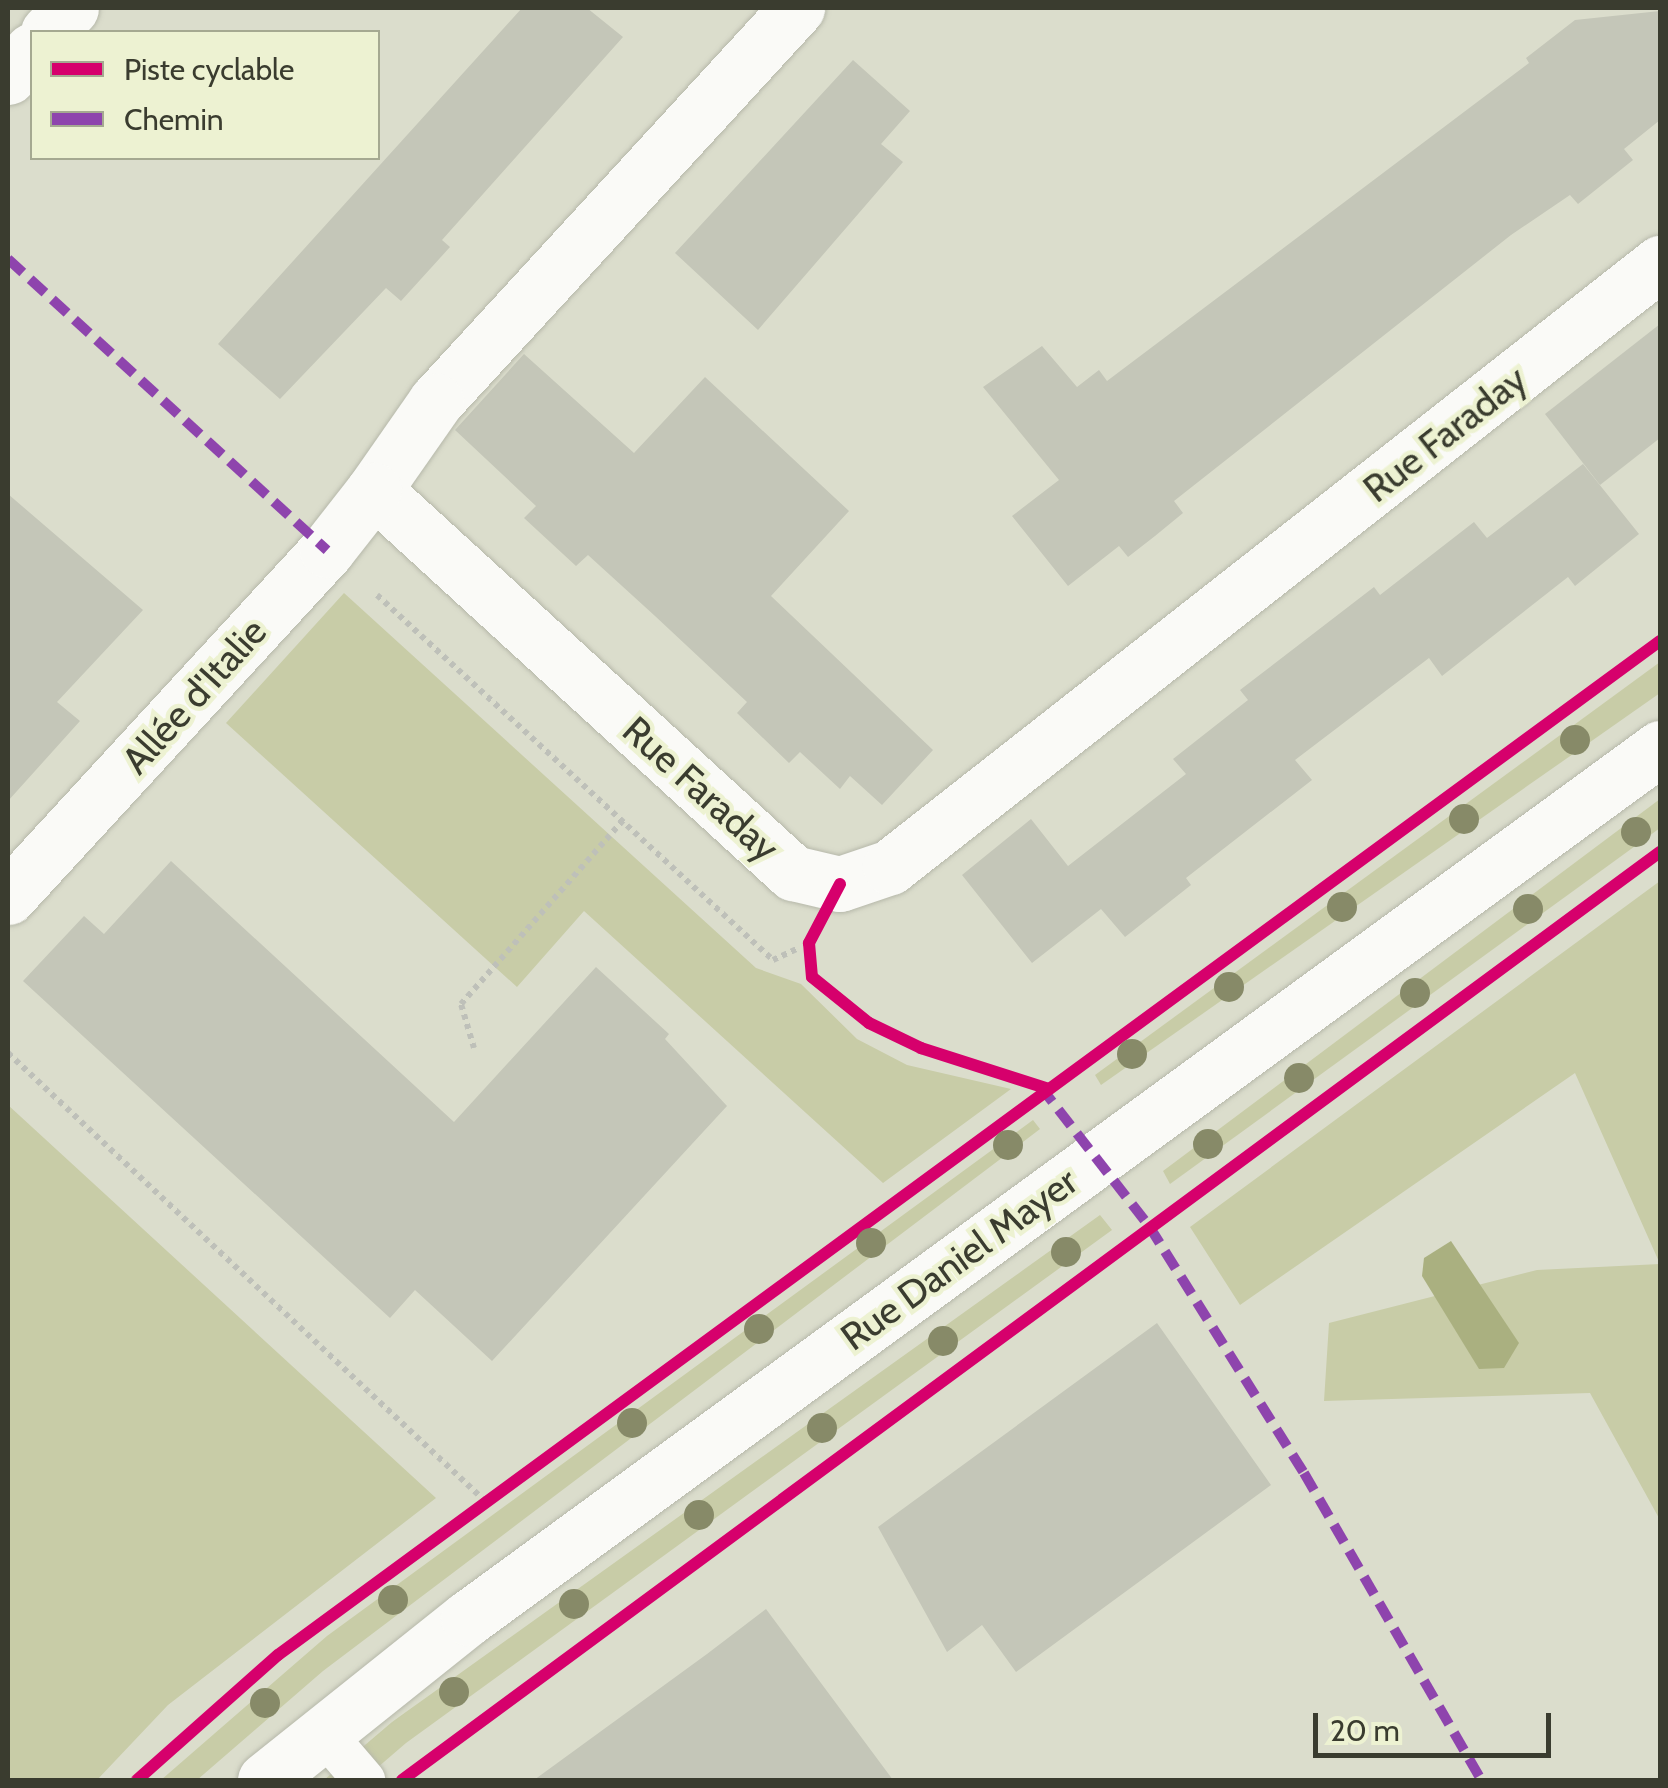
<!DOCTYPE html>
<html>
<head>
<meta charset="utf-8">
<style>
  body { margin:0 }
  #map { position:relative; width:1668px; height:1788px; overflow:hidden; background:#dbddcc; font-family:Cabin,sans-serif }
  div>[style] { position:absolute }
  .green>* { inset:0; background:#c8cca7 }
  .water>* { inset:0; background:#aab080 }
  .building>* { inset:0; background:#c4c6b8 }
  .path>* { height:6px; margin-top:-3px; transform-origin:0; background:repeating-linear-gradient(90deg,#bec0b9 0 5px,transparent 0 10px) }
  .roads { filter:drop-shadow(0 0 2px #b6b8aa) drop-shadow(0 0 2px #b6b8aa) }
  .lane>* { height:42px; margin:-21px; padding:0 21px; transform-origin:21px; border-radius:21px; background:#fafaf7 }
  .street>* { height:55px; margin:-27.5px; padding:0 27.5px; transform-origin:27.5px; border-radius:27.5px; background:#fafaf7 }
  .secondary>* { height:55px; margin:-27.5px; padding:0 27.5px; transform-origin:27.5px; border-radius:27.5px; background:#fafaf7 }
  .quiet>* { height:10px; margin-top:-5px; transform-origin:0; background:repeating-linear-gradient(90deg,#8e44ad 0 20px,transparent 0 30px) }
  .cycleway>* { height:12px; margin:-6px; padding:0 6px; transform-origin:6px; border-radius:6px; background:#d6006c }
  .trees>* { width:30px; height:30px; margin:-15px; border-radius:50%; background:#878a68 }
  span { translate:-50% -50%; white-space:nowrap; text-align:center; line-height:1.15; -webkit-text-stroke:9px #edf2d2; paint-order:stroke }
  .street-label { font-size:38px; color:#3a3c2f }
  .frame { position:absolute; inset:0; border:10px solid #3a3c2f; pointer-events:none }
  .legend { position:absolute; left:30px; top:30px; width:350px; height:130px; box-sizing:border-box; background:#edf2d2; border:2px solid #a5a991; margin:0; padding:12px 18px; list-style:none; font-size:30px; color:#3a3c2f }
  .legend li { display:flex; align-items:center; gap:20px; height:50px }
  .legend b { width:50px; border:2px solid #a5a991 }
  .scale { position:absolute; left:1313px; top:1713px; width:238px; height:45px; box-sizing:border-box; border:5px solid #3a3c2f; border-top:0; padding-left:12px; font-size:30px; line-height:35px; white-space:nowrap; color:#3a3c2f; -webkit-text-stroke:8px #edf2d2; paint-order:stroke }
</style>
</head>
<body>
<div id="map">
  <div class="green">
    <i style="clip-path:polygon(344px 593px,756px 968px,801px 984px,857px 1039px,907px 1065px,1011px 1089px,883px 1183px,584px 911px,517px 987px,226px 723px)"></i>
    <i style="clip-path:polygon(1660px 662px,1660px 693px,1101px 1085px,1095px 1075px)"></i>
    <i style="clip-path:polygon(1660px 799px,1660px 828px,1170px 1184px,1163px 1171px)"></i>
    <i style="clip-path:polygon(1660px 881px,1660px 1520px,1590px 1393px,1324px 1401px,1329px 1323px,1537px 1270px,1660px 1264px,1575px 1073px,1240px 1305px,1190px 1227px)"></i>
    <i style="clip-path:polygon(8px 1105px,436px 1498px,168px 1705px,97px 1780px,8px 1780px)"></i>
    <i style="clip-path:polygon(1033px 1120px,1040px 1129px,323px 1671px,197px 1780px,161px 1780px,327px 1636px)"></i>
    <i style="clip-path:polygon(1100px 1215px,1112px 1230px,406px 1743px,363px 1780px,324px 1780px,392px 1722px)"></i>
  </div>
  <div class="water">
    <i style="clip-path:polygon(1451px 1241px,1519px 1343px,1504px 1368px,1479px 1369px,1422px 1276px,1424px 1258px)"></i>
  </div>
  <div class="building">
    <i style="clip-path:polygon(522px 8px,587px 8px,623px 37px,442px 240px,450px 247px,401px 301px,386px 288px,280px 399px,218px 344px)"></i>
    <i style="clip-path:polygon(1660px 11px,1660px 120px,1624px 149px,1633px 160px,1578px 204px,1570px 195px,1511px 235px,1174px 501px,1183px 513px,1155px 536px,1128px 557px,1119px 546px,1068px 586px,1012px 516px,1059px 480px,983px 387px,1042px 346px,1077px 387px,1099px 370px,1107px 381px,1529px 63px,1526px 58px,1575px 20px)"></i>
    <i style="clip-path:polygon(853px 60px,910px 111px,881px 144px,903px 162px,758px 330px,675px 253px)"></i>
    <i style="clip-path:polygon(1660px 324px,1660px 438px,1600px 485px,1545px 414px)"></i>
    <i style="clip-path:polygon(524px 354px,634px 453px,705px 377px,849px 511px,771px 596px,933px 750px,882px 805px,850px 776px,840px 789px,800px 752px,789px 763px,737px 713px,747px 702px,655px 616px,588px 555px,576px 566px,524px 518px,536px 506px,455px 430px)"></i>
    <i style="clip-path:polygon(1583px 464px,1639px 534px,1575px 586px,1568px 577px,1442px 676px,1429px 658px,1295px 760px,1312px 780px,1186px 878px,1191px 885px,1125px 937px,1101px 909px,1032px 963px,962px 875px,1031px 819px,1068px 866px,1186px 774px,1173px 759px,1248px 700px,1240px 690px,1374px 587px,1380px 595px,1474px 522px,1487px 538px)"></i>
    <i style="clip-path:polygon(8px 494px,143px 610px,57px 702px,80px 721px,8px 801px)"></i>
    <i style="clip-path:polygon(171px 861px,454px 1122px,596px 967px,669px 1034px,665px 1039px,727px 1106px,492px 1361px,415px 1290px,390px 1318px,23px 981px,84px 916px,104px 934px)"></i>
    <i style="clip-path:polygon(1157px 1323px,1271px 1485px,1016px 1672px,982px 1625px,947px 1652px,878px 1527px)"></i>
    <i style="clip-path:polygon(766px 1609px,893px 1780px,534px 1780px,707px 1654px)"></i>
  </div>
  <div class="path">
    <i style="left:377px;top:595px;width:539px;rotate:42.67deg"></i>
    <i style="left:773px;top:960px;width:29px;rotate:-25deg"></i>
    <i style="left:474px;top:1048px;width:46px;rotate:-106.5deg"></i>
    <i style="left:461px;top:1004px;width:245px;rotate:-48.6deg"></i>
    <i style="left:8px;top:1053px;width:654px;rotate:43.2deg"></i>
  </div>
  <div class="roads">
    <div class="lane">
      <i style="left:322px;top:1731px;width:65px;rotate:49.4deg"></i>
    </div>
    <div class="street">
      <i style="left:797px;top:8px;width:534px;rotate:132.57deg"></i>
      <i style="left:436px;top:401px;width:108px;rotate:124.9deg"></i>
      <i style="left:374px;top:490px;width:568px;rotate:42.43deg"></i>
      <i style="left:793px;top:873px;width:48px;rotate:13.2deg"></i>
      <i style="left:840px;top:884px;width:53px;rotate:-18.8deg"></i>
      <i style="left:890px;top:867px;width:979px;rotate:-38.11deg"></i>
      <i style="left:48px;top:32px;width:33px;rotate:-46deg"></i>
      <i style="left:8px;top:77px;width:36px;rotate:-48deg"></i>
      <i style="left:8px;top:897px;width:471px;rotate:-47.4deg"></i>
      <i style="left:327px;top:550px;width:76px;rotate:-51.9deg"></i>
    </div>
    <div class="secondary">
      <i style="left:265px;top:1780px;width:260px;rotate:-38.6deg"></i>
      <i style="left:468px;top:1618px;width:1476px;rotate:-36.12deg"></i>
    </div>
  </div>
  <div class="quiet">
    <i style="left:8px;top:259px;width:432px;rotate:42.4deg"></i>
    <i style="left:1040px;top:1086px;width:177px;rotate:52.1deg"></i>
    <i style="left:1149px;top:1226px;width:292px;rotate:57.9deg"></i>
    <i style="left:1304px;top:1473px;width:354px;rotate:60deg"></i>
  </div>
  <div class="cycleway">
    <i style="left:840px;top:884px;width:67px;rotate:117.7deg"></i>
    <i style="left:809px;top:943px;width:34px;rotate:85deg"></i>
    <i style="left:812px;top:977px;width:73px;rotate:38.9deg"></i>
    <i style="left:869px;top:1023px;width:58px;rotate:25.7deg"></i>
    <i style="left:921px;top:1048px;width:134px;rotate:17.8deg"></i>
    <i style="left:137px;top:1780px;width:188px;rotate:-41.6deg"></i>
    <i style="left:278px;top:1655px;width:1714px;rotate:-36.27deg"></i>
    <i style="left:402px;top:1780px;width:1563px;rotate:-36.42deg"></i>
  </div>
  <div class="trees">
    <i style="left:1575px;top:740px"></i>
    <i style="left:1464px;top:819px"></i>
    <i style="left:1636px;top:832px"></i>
    <i style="left:1342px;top:907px"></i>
    <i style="left:1528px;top:909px"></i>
    <i style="left:1229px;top:987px"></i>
    <i style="left:1415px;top:993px"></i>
    <i style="left:1132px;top:1054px"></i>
    <i style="left:1299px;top:1078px"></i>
    <i style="left:1208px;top:1144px"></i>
    <i style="left:1008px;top:1145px"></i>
    <i style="left:871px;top:1243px"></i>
    <i style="left:1066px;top:1252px"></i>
    <i style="left:759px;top:1329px"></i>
    <i style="left:943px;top:1341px"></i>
    <i style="left:632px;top:1423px"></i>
    <i style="left:822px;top:1428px"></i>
    <i style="left:699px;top:1515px"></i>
    <i style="left:393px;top:1600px"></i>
    <i style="left:574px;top:1604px"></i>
    <i style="left:454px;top:1692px"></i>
    <i style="left:265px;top:1703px"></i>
  </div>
  <div class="street-label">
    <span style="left:1445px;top:434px;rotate:-38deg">Rue Faraday</span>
    <span style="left:194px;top:696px;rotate:-48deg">Allée d'Italie</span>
    <span style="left:701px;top:789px;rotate:42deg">Rue Faraday</span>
    <span style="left:959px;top:1259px;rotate:-36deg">Rue Daniel Mayer</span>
  </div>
  <div class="frame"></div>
  <ul class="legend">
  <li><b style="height:12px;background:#d6006c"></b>Piste cyclable</li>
  <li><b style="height:12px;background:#8e44ad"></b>Chemin</li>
  </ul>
  <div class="scale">20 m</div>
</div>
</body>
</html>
